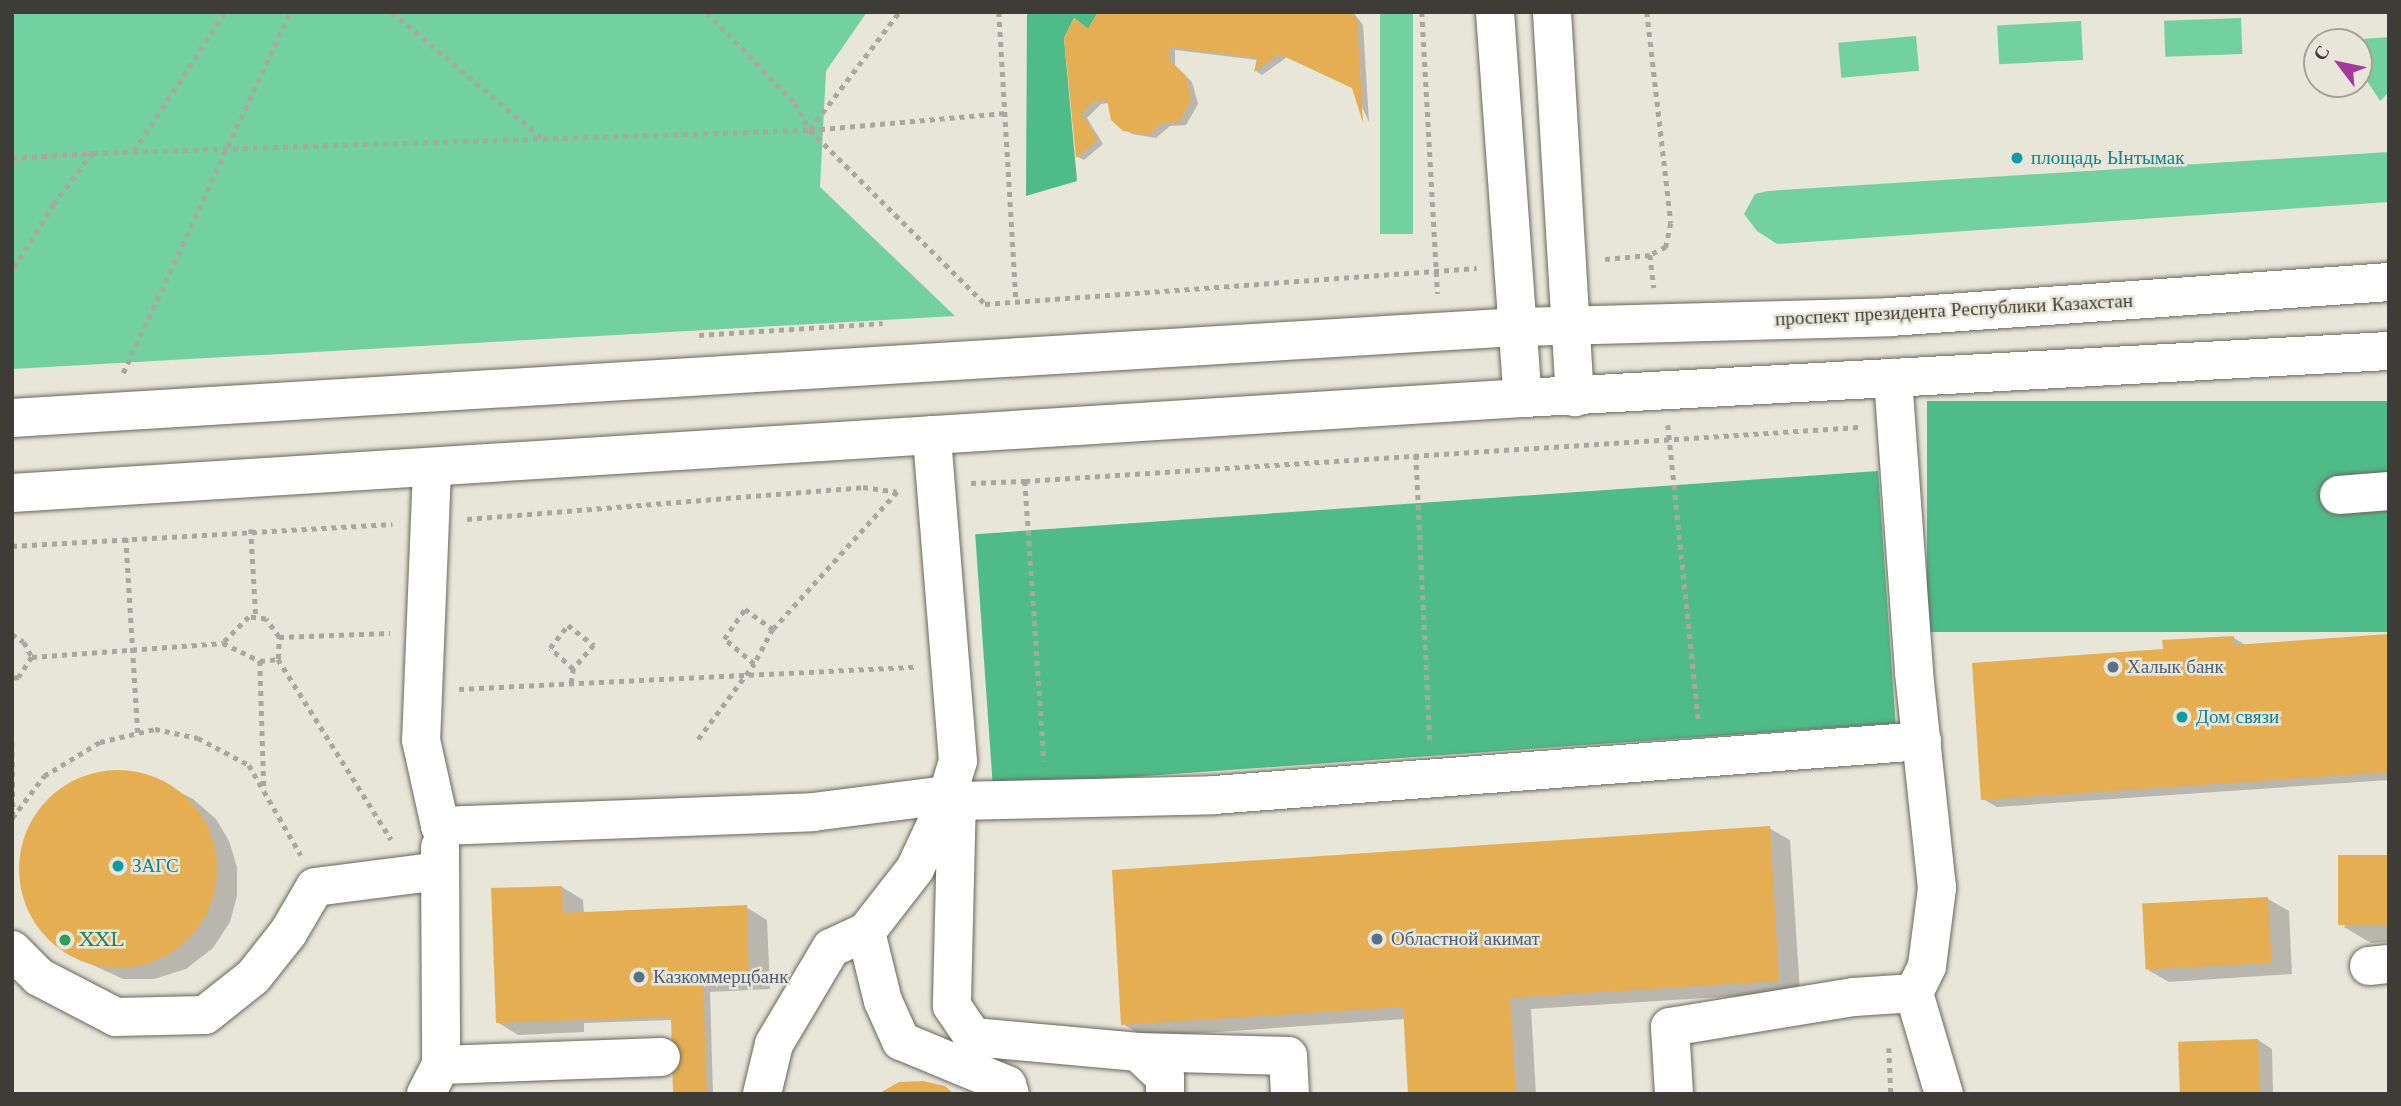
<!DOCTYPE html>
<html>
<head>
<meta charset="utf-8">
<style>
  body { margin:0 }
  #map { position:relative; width:2401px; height:1106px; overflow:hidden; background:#e8e5d9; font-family:"Libre Baskerville",serif }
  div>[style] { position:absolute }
  .green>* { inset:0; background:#72d0a1; transform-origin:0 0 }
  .forest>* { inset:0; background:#4fbb88; transform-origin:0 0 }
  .shadow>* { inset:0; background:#0003 }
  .building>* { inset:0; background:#e6ae53; transform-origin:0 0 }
  .round { border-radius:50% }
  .path>* { height:4.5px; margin-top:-2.25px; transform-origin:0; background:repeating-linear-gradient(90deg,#aaa79e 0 5px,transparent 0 10px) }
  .roads { filter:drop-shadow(0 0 2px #6a675c) drop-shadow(0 0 2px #6a675c) }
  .minor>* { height:38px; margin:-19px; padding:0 19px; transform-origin:19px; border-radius:19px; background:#fff }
  .major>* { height:38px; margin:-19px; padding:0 19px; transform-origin:19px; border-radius:19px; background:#fff }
  .dots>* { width:19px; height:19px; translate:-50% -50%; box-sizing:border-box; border:4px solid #e8e5d9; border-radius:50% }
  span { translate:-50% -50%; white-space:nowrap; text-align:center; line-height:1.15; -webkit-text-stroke:5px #e8e5d9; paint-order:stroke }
  .culture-label { font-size:19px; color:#0d838f }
  .left { translate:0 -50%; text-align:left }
  .street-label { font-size:19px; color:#3e3c37 }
  .service-label { font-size:19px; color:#4e5e75 }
  .leisure-label { font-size:19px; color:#27864d }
  .frame { position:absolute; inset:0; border:14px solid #3e3c37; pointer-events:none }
  .north { position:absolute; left:2303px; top:28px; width:70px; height:70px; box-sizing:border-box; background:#e8e5d9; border:2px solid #a4a198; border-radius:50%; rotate:302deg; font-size:19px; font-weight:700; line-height:28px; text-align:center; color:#3e3c37 }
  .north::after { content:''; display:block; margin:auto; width:24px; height:32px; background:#a43a9b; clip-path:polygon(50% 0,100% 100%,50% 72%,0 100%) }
</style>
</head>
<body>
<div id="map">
  <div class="green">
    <i style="clip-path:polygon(12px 12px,867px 12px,826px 71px,820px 187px,955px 316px,12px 369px)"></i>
    <i style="left:1380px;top:12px;width:33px;height:222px"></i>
    <i style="left:2241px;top:18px;width:36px;height:77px;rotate:88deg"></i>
    <i style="left:2081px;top:21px;width:39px;height:84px;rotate:87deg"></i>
    <i style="left:1916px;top:36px;width:35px;height:78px;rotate:85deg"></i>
    <i style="clip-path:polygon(2389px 37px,2389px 92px,2380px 101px,2362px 73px,2359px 42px,2351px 40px)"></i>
    <i style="clip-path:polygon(2389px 152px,2389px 202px,1777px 244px,1757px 231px,1744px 214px,1755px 194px,1768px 191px)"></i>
  </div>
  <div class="forest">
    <i style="clip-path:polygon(1027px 12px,1098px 12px,1088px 29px,1074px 18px,1064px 38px,1077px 181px,1026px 196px)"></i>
    <i style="left:2389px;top:401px;width:231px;height:462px;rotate:90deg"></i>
    <i style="left:1878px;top:471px;width:253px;height:905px;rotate:86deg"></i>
  </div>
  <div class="shadow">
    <i style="clip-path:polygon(1100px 12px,1353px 12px,1363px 25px,1369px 122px,1353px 88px,1287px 57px,1262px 75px,1256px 71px,1258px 60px,1175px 50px,1175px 65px,1192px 82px,1198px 104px,1186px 125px,1170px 126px,1156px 138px,1132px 134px,1124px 129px,1110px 103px,1101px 104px,1087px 118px,1103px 144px,1084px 160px,1078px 157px,1066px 38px,1089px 30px)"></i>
    <i style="clip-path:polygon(2389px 636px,2389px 780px,1997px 807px,1983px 799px,2165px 651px,2234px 638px,2247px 646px)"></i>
    <i style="clip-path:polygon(114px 771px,144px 774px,193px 799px,216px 819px,229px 841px,237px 867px,237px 896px,230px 922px,213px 948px,186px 969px,154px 979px,123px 979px,69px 954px,45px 935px,28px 908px,20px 878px,22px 846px,34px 818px,57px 793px,84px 777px)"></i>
    <i style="clip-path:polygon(1769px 828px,1790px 840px,1800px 992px,1531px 1009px,1536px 1094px,1410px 1094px,1405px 1019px,1144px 1037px,1123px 1024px)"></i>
    <i style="clip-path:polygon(2389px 857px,2389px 942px,2371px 943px,2344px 927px)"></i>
    <i style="clip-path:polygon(562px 887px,583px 900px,584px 914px,746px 907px,767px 920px,770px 989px,710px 992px,713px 1094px,675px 1094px,672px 1020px,584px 1023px,584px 1032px,518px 1035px,497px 1022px)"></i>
    <i style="clip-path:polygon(2268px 899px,2289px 911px,2292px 974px,2169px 982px,2148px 970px)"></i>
    <i style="clip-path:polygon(2258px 1040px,2272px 1049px,2273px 1094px,2182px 1094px)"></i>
  </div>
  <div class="building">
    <i style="clip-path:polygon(1098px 12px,1351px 12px,1357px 20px,1363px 123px,1352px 88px,1279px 54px,1254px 72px,1257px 58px,1169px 47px,1169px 60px,1186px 76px,1191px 100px,1179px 122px,1162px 123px,1149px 135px,1123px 131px,1111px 120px,1107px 100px,1094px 101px,1081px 114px,1098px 139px,1076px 158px,1064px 38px,1074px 18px,1088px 29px)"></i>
    <i style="clip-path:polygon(2389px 634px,2389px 772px,1981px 800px,1972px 663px,2163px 649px,2162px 640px,2234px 636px,2234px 645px)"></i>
    <i class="round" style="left:19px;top:770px;width:198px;height:198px"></i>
    <i style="clip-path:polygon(1770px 826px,1779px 981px,1510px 998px,1516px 1094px,1408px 1094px,1403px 1007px,1121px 1025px,1112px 870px)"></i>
    <i style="left:2389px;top:855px;width:70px;height:51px;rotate:90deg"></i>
    <i style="clip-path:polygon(562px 886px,563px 913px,747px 905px,749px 978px,703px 980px,707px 1094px,673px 1094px,671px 1017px,496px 1023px,491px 888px)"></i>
    <i style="left:2268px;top:897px;width:66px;height:126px;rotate:87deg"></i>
    <i style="left:2258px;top:1039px;width:55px;height:80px;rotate:88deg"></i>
    <i style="clip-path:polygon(923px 1081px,945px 1086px,954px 1094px,878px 1094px,899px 1082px)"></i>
  </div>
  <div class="path">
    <i style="left:392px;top:12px;width:199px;rotate:40.1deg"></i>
    <i style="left:707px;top:12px;width:127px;rotate:46deg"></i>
    <i style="left:795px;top:103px;width:31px;rotate:61deg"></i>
    <i style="left:810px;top:130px;width:247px;rotate:44.8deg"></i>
    <i style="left:985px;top:304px;width:493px;rotate:-4.2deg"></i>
    <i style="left:999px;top:12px;width:290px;rotate:86.6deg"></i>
    <i style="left:1422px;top:12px;width:282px;rotate:86.8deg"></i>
    <i style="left:1647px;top:12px;width:212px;rotate:83.5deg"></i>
    <i style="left:1671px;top:223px;width:25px;rotate:102deg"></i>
    <i style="left:1666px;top:247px;width:18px;rotate:153deg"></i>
    <i style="left:810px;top:129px;width:147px;rotate:-52.7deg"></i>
    <i style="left:134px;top:151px;width:166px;rotate:-56.8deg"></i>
    <i style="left:93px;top:153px;width:717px;rotate:-1.84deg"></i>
    <i style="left:810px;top:130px;width:196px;rotate:-5deg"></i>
    <i style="left:12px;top:158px;width:81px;rotate:-3.5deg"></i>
    <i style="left:93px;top:153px;width:64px;rotate:127.4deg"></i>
    <i style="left:54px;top:204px;width:80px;rotate:121.7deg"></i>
    <i style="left:1605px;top:259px;width:45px;rotate:-5.1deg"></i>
    <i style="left:1650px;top:255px;width:33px;rotate:83deg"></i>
    <i style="left:699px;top:335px;width:184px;rotate:-3.7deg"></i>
    <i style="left:123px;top:373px;width:398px;rotate:-65.2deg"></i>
    <i style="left:1668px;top:425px;width:300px;rotate:84.1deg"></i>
    <i style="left:1416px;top:455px;width:286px;rotate:87.2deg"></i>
    <i style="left:1025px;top:481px;width:836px;rotate:-3.7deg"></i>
    <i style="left:971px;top:483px;width:54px;rotate:-2.1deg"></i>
    <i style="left:1025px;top:481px;width:281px;rotate:86.1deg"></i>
    <i style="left:467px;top:519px;width:397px;rotate:-4.6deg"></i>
    <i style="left:863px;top:487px;width:34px;rotate:8deg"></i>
    <i style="left:251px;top:529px;width:89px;rotate:86.8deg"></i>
    <i style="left:126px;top:538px;width:195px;rotate:86.5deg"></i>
    <i style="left:12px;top:546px;width:381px;rotate:-3.3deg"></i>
    <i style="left:773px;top:629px;width:185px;rotate:-47.9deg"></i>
    <i style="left:12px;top:634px;width:14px;rotate:34deg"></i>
    <i style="left:24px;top:642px;width:17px;rotate:62deg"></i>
    <i style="left:32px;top:657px;width:24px;rotate:123deg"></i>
    <i style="left:19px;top:677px;width:7px;rotate:164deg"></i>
    <i style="left:279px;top:637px;width:111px;rotate:-2.1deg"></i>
    <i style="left:32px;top:657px;width:192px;rotate:-4.2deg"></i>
    <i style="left:223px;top:643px;width:41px;rotate:25.9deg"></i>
    <i style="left:260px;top:661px;width:18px;rotate:-6deg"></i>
    <i style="left:278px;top:659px;width:22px;rotate:-87deg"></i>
    <i style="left:279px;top:637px;width:22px;rotate:-126deg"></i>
    <i style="left:266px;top:619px;width:17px;rotate:-173deg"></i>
    <i style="left:249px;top:617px;width:37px;rotate:135deg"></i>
    <i style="left:278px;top:659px;width:213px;rotate:57.9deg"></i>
    <i style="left:260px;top:661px;width:130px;rotate:88.2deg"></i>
    <i style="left:571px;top:683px;width:14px;rotate:-82deg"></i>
    <i style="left:573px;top:669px;width:31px;rotate:-138deg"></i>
    <i style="left:550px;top:648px;width:29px;rotate:-52deg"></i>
    <i style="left:568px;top:625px;width:33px;rotate:38deg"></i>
    <i style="left:594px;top:645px;width:32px;rotate:131deg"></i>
    <i style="left:459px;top:689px;width:457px;rotate:-2.8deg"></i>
    <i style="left:698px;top:739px;width:94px;rotate:-53.3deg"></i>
    <i style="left:754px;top:664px;width:39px;rotate:-140deg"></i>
    <i style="left:724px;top:639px;width:37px;rotate:-55deg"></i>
    <i style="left:745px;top:609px;width:34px;rotate:36deg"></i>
    <i style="left:773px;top:629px;width:40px;rotate:118deg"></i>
    <i style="left:12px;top:742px;width:72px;rotate:89.2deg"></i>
    <i style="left:12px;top:818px;width:53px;rotate:-52.7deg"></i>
    <i style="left:44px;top:776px;width:66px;rotate:-31.3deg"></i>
    <i style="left:100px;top:742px;width:57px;rotate:-13.3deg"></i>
    <i style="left:155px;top:729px;width:44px;rotate:11.8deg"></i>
    <i style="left:198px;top:738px;width:58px;rotate:27.9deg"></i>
    <i style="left:249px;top:765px;width:104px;rotate:60deg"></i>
    <i style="left:1889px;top:1048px;width:46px;rotate:87.5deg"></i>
  </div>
  <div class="roads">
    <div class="minor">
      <i style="left:432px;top:469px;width:271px;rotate:92.3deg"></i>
      <i style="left:421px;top:740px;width:88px;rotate:77.5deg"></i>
      <i style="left:440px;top:826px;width:373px;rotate:-2.1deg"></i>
      <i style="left:813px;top:812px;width:136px;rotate:-7.2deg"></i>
      <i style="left:948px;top:795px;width:11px;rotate:34deg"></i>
      <i style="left:957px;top:801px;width:257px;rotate:-1.3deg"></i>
      <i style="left:1214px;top:795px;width:710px;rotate:-4.36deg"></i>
      <i style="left:2339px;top:495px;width:50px;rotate:-4.6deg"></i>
      <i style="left:957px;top:796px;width:210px;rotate:91.4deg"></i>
      <i style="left:952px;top:1006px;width:37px;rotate:56deg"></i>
      <i style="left:973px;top:1037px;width:166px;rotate:5.2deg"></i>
      <i style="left:1138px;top:1052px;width:37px;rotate:43deg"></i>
      <i style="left:1165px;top:1077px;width:17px;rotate:90deg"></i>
      <i style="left:440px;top:847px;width:218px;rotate:89.7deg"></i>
      <i style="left:441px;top:1065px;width:220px;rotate:-2.1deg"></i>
      <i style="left:866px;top:932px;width:71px;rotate:76.2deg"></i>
      <i style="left:883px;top:1001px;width:44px;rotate:65.8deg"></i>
      <i style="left:901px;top:1041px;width:115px;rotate:22.5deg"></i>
      <i style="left:1007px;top:1085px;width:9px;rotate:72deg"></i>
      <i style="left:12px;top:950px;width:38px;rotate:45deg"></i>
      <i style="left:39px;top:977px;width:87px;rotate:27.5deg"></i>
      <i style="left:116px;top:1017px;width:89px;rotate:-1.3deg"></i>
      <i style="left:205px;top:1015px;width:61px;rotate:-38.4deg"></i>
      <i style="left:253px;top:977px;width:56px;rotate:-51.5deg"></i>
      <i style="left:288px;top:933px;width:53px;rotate:-59.6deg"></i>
      <i style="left:315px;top:887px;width:126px;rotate:-7.3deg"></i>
      <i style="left:2369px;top:966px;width:20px;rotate:-6deg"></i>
      <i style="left:1914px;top:993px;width:105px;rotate:73.5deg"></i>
      <i style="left:1138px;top:1052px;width:150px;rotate:1.5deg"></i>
      <i style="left:1288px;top:1056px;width:38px;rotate:87deg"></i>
      <i style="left:426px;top:1094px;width:33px;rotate:-63deg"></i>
      <i style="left:762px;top:1094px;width:51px;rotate:-76.5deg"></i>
      <i style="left:774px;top:1044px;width:112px;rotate:-59.3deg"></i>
      <i style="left:831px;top:948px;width:38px;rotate:-25deg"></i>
      <i style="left:866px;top:932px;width:80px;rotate:-52.1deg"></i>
      <i style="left:915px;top:869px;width:68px;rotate:-64.9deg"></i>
      <i style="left:944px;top:807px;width:48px;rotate:-73.1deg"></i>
      <i style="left:958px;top:761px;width:327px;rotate:-94.6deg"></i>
      <i style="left:1674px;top:1094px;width:67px;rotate:-93.4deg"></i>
      <i style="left:1670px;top:1027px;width:186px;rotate:-9.3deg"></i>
      <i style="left:1854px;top:997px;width:60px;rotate:-3.8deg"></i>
      <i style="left:1914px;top:993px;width:30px;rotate:-64deg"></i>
      <i style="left:1927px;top:966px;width:79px;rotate:-82.7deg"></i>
      <i style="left:1937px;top:888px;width:218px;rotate:-96.1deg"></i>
      <i style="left:1914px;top:671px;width:294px;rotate:-94.1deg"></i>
    </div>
    <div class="major">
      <i style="left:1495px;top:12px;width:387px;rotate:85.9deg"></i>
      <i style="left:1552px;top:12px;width:386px;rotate:86.6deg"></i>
      <i style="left:12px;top:418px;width:1510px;rotate:-3.46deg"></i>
      <i style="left:1519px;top:327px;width:371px;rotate:-1.5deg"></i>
      <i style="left:1890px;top:317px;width:500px;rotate:-4.01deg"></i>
      <i style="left:12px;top:493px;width:1514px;rotate:-3.6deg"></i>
      <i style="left:1523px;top:398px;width:867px;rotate:-3.11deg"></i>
    </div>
  </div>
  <div class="dots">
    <i style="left:2017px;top:158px;background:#0f9aa8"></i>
    <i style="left:2113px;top:667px;background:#5c6f8a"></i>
    <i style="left:2182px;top:717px;background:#0f9aa8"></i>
    <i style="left:118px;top:866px;background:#0f9aa8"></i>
    <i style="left:1377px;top:939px;background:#5c6f8a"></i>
    <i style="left:65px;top:940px;background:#2e9e5b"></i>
    <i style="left:639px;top:977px;background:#5c6f8a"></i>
  </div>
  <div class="culture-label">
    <span class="left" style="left:2031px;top:158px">площадь Ынтымак</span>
    <span class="left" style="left:2196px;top:717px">Дом связи</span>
    <span class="left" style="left:132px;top:866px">ЗАГС</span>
  </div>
  <div class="street-label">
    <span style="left:1954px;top:310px;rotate:-3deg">проспект президента Республики Казахстан</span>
  </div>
  <div class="service-label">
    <span class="left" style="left:2127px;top:667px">Халык банк</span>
    <span class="left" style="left:1391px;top:939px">Областной акимат</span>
    <span class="left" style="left:653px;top:977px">Казкоммерцбанк</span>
  </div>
  <div class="leisure-label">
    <span class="left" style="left:79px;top:940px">XXL</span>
  </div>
  <div class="frame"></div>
  <div class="north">С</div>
</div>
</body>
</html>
